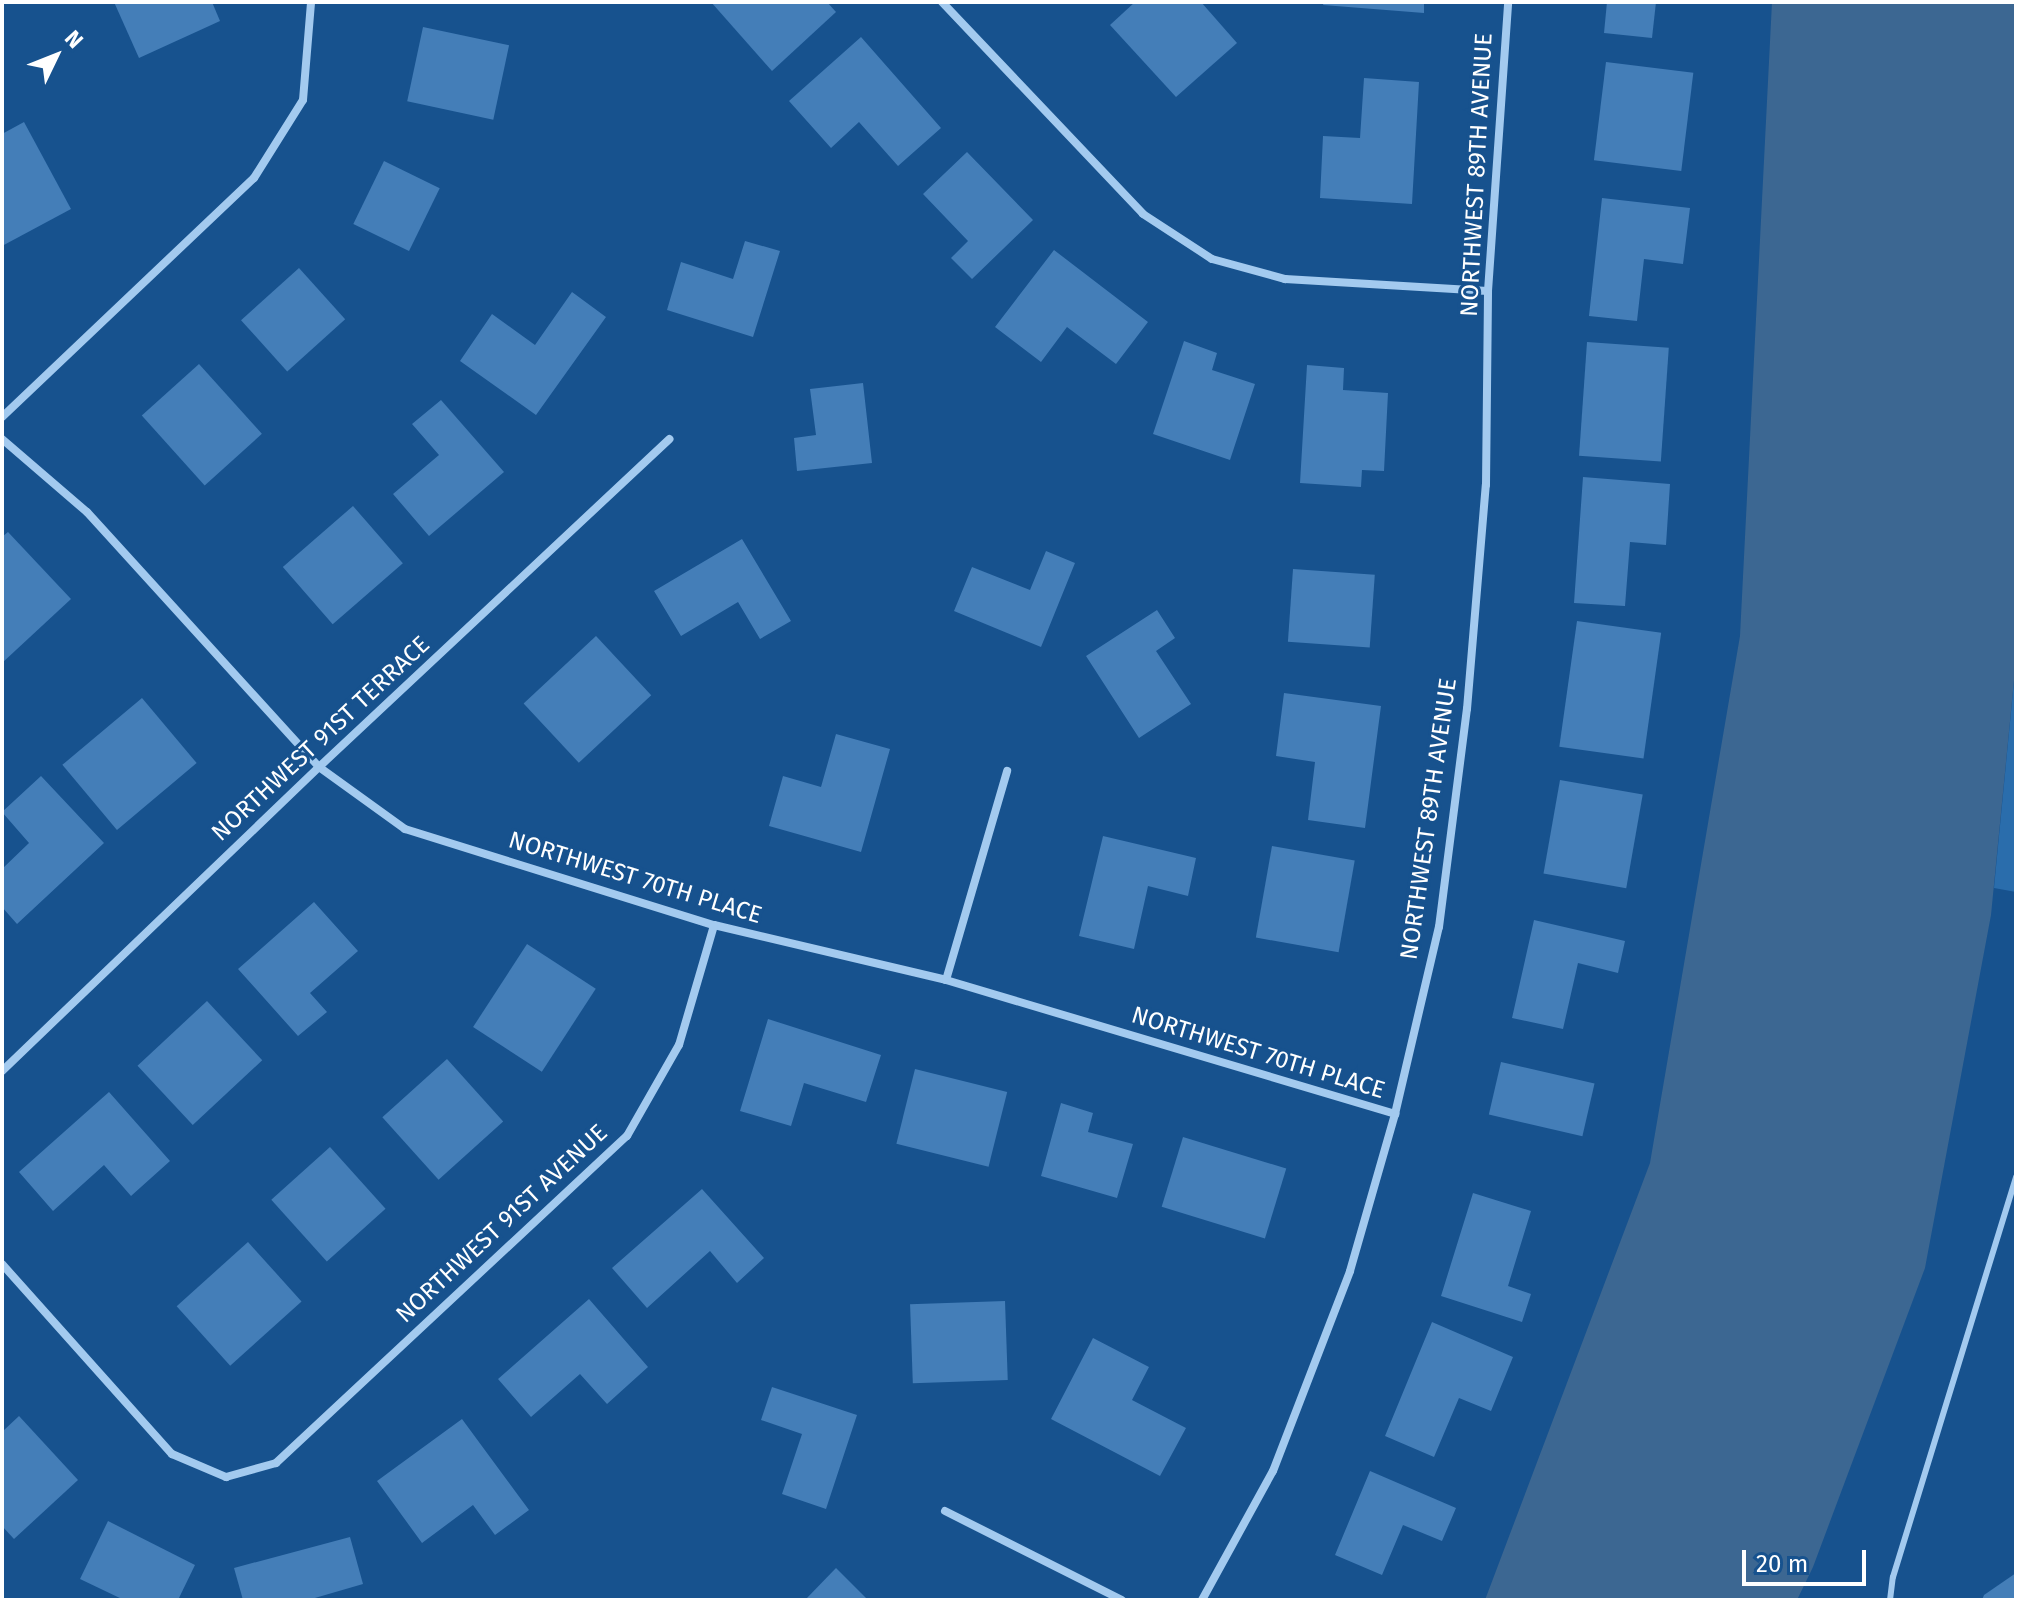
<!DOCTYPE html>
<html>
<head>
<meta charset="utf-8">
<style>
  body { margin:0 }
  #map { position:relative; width:2018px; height:1602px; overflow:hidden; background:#17528e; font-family:"Fira Sans",sans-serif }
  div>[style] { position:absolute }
  .green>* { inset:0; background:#2a6dac }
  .water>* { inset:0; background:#3c6792 }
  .building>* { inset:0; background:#447eb8; transform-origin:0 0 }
  .lane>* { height:6px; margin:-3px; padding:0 3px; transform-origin:3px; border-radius:3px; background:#a3caef }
  .street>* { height:8px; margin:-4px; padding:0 4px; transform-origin:4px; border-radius:4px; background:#a3caef }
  span { translate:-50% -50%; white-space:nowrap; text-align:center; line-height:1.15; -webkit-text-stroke:6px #17528e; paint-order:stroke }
  .street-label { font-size:24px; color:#fff }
  .frame { position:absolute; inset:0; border:4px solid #fff; pointer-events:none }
  .north { position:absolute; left:16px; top:16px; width:80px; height:80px; -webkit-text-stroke:6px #17528e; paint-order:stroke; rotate:47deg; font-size:22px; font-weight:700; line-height:32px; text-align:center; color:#fff }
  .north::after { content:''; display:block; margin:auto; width:28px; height:36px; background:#fff; clip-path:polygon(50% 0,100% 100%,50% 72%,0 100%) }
  .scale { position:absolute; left:1742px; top:1550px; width:124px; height:36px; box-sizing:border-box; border:4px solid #fff; border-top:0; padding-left:10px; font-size:24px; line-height:28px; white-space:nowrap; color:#fff; -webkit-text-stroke:6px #17528e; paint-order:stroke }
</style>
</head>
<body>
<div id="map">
  <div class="green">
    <i style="clip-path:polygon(2016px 660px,2016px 892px,1994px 888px)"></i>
  </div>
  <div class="water">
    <i style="clip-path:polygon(1772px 2px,2016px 2px,2016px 660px,1991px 915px,1925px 1268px,1813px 1567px,1797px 1600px,1485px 1600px,1650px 1163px,1740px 636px)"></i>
  </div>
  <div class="building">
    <i style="clip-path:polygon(114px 2px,212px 2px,220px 21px,139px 58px)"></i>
    <i style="clip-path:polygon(711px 2px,827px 2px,836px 12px,772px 71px)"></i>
    <i style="clip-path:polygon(1135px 2px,1201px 2px,1237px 43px,1176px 97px,1110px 25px)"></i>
    <i style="clip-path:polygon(1324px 2px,1424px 2px,1424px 13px,1323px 5px)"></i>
    <i style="clip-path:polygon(1607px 2px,1656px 2px,1652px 38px,1604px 33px)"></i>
    <i style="left:423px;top:27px;width:88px;height:76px;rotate:12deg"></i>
    <i style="clip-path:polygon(861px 37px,941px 128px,898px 166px,859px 122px,831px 148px,789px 101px)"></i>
    <i style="left:1606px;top:62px;width:88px;height:99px;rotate:7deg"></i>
    <i style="clip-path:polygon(1364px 78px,1419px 82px,1412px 204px,1320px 198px,1323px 136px,1360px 138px)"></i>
    <i style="clip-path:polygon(24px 122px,71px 209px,2px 246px,2px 134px)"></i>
    <i style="clip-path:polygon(967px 152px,1033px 220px,972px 279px,951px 258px,968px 241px,923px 194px)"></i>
    <i style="left:384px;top:161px;width:62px;height:70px;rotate:26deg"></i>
    <i style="clip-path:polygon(1602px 198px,1690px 208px,1683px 264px,1644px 259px,1637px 321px,1589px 316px)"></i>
    <i style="clip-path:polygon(745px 241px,780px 251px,753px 337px,667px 310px,681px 262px,733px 279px)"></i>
    <i style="clip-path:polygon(1054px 250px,1148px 322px,1116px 364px,1067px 327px,1041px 362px,995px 327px)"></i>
    <i style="left:299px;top:268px;width:69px;height:78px;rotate:48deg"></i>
    <i style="clip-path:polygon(572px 292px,606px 317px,536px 415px,460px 361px,492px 314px,535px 345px)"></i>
    <i style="clip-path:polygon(1184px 341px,1217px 353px,1212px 370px,1255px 384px,1230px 460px,1153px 434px)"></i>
    <i style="left:1587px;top:342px;width:82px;height:114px;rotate:4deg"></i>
    <i style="left:199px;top:364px;width:94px;height:77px;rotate:48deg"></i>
    <i style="clip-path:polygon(1307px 365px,1344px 368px,1343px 390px,1388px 393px,1384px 471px,1362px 470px,1361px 487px,1300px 483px)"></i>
    <i style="clip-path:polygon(863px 383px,872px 463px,797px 471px,794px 438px,816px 435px,810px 389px)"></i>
    <i style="clip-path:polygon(441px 400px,504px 472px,429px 536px,393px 494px,439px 455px,412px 424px)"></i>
    <i style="clip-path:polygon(1583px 477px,1670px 484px,1666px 545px,1630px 542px,1625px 606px,1574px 603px)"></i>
    <i style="left:353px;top:506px;width:76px;height:93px;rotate:49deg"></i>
    <i style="clip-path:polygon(8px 532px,71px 599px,2px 663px,2px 537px)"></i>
    <i style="clip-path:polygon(742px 539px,791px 621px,760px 639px,738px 602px,681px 636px,654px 591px)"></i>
    <i style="clip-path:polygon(1046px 551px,1075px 563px,1041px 647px,954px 611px,972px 567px,1030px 590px)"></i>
    <i style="left:1293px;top:569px;width:82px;height:73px;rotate:4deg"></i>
    <i style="clip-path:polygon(1157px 610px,1175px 638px,1156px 651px,1191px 704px,1139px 738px,1086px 656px)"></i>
    <i style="left:1577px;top:621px;width:85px;height:127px;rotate:8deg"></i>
    <i style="left:596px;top:636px;width:81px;height:99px;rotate:47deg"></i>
    <i style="clip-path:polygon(1284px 693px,1381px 706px,1365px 828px,1308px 820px,1315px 762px,1276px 756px)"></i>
    <i style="left:142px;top:698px;width:85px;height:104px;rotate:50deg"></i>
    <i style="clip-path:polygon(836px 734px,890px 749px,861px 852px,769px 826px,783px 776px,821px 787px)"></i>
    <i style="clip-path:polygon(41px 776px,104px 843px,17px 924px,2px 907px,2px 869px,29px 843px,2px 812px)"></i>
    <i style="left:1560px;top:780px;width:84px;height:95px;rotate:10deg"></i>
    <i style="clip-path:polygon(1103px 836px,1196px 858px,1188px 896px,1148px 886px,1134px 949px,1079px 936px)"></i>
    <i style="left:1272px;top:846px;width:84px;height:93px;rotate:10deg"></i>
    <i style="clip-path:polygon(314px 902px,358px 951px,310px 993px,327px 1012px,298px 1036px,238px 969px)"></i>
    <i style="clip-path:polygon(1534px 920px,1625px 941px,1618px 973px,1578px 963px,1563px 1029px,1512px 1018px)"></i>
    <i style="left:527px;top:944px;width:82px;height:99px;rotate:33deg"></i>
    <i style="left:207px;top:1001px;width:81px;height:95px;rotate:47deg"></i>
    <i style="clip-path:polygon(768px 1019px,881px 1055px,866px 1102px,804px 1083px,791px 1126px,740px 1111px)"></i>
    <i style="left:447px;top:1059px;width:84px;height:87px;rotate:48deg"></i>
    <i style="left:1501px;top:1062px;width:96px;height:54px;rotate:13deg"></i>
    <i style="left:915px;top:1069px;width:95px;height:77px;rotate:14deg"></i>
    <i style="clip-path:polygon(109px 1092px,170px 1161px,131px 1196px,104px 1165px,53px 1211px,19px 1172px)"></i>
    <i style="clip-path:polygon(1061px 1103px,1093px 1113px,1088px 1132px,1133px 1144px,1117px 1198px,1041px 1176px)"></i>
    <i style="left:1183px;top:1137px;width:108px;height:73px;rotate:17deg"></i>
    <i style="left:330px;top:1147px;width:83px;height:79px;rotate:48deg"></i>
    <i style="clip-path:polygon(702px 1189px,764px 1258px,737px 1283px,710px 1251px,647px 1308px,612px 1268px)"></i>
    <i style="clip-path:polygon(1473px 1193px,1531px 1211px,1508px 1286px,1531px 1294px,1522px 1322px,1441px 1296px)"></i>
    <i style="left:248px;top:1242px;width:80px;height:96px;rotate:48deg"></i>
    <i style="clip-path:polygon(589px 1299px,648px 1367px,607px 1404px,580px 1374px,531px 1417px,498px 1379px)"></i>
    <i style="left:1005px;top:1301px;width:79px;height:95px;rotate:88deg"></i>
    <i style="clip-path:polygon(1432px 1322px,1513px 1357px,1491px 1411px,1459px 1398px,1434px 1457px,1385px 1436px)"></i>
    <i style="clip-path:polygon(1093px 1338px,1149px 1367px,1132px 1400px,1186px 1428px,1160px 1476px,1051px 1419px)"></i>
    <i style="clip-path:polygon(772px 1387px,857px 1415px,826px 1509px,782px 1494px,802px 1434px,761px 1420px)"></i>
    <i style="clip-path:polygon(19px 1416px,78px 1480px,14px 1539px,2px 1526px,2px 1432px)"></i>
    <i style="clip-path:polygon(462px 1419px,529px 1510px,495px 1535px,473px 1505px,422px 1543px,377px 1481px)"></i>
    <i style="clip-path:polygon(1370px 1471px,1456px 1508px,1442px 1541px,1403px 1525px,1382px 1575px,1335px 1555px)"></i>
    <i style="clip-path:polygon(108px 1521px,195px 1565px,178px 1600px,124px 1600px,80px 1579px)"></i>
    <i style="clip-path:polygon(350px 1537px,363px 1584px,308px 1600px,243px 1600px,234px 1568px)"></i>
    <i style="clip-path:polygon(836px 1568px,868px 1600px,805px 1600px)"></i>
    <i style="clip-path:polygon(2016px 1573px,2016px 1600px,1982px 1600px,1984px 1595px)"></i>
  </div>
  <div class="lane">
    <i style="left:1890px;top:1600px;width:23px;rotate:-83deg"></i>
    <i style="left:1893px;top:1577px;width:419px;rotate:-72.9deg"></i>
  </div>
  <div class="street">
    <i style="left:942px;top:2px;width:292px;rotate:46.5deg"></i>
    <i style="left:1143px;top:214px;width:82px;rotate:33.1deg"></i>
    <i style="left:1212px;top:259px;width:76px;rotate:15.3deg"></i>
    <i style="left:1285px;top:279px;width:203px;rotate:3.4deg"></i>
    <i style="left:2px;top:417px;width:347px;rotate:-43.5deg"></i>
    <i style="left:254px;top:178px;width:92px;rotate:-57.9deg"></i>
    <i style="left:303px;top:100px;width:98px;rotate:-85.3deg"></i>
    <i style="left:2px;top:439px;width:112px;rotate:40.7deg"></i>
    <i style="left:87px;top:512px;width:345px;rotate:47.7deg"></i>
    <i style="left:319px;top:767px;width:106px;rotate:35.8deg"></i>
    <i style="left:405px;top:829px;width:324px;rotate:17.3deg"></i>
    <i style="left:714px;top:925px;width:238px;rotate:13.3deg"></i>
    <i style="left:946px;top:980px;width:469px;rotate:16.6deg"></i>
    <i style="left:946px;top:980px;width:218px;rotate:-73.7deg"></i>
    <i style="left:2px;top:1071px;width:439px;rotate:-43.8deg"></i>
    <i style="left:319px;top:767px;width:480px;rotate:-43.1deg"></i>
    <i style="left:2px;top:1264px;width:255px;rotate:48.2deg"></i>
    <i style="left:172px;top:1454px;width:59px;rotate:23.1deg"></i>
    <i style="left:226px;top:1477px;width:52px;rotate:-15.6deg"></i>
    <i style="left:276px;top:1463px;width:480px;rotate:-43deg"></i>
    <i style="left:627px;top:1136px;width:105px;rotate:-60.3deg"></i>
    <i style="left:679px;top:1045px;width:125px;rotate:-73.7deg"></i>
    <i style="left:945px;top:1511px;width:198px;rotate:26.7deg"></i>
    <i style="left:1202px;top:1600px;width:147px;rotate:-61.2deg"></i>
    <i style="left:1273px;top:1471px;width:214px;rotate:-68.9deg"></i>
    <i style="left:1350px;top:1271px;width:163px;rotate:-74deg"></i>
    <i style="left:1395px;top:1114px;width:192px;rotate:-76.8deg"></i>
    <i style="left:1439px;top:927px;width:220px;rotate:-82.7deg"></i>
    <i style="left:1467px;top:709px;width:225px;rotate:-85.2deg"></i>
    <i style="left:1486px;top:485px;width:194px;rotate:-89.4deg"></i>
    <i style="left:1488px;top:291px;width:290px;rotate:-86deg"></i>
  </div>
  <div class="street-label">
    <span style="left:1477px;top:175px;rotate:-87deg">NORTHWEST 89TH AVENUE</span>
    <span style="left:321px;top:739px;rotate:-43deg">NORTHWEST 91ST TERRACE</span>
    <span style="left:1429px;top:819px;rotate:-82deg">NORTHWEST 89TH AVENUE</span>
    <span style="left:635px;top:878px;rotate:17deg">NORTHWEST 70TH PLACE</span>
    <span style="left:1258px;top:1053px;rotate:17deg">NORTHWEST 70TH PLACE</span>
    <span style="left:502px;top:1224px;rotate:-43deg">NORTHWEST 91ST AVENUE</span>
  </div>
  <div class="frame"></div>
  <div class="north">N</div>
  <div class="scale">20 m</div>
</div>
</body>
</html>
